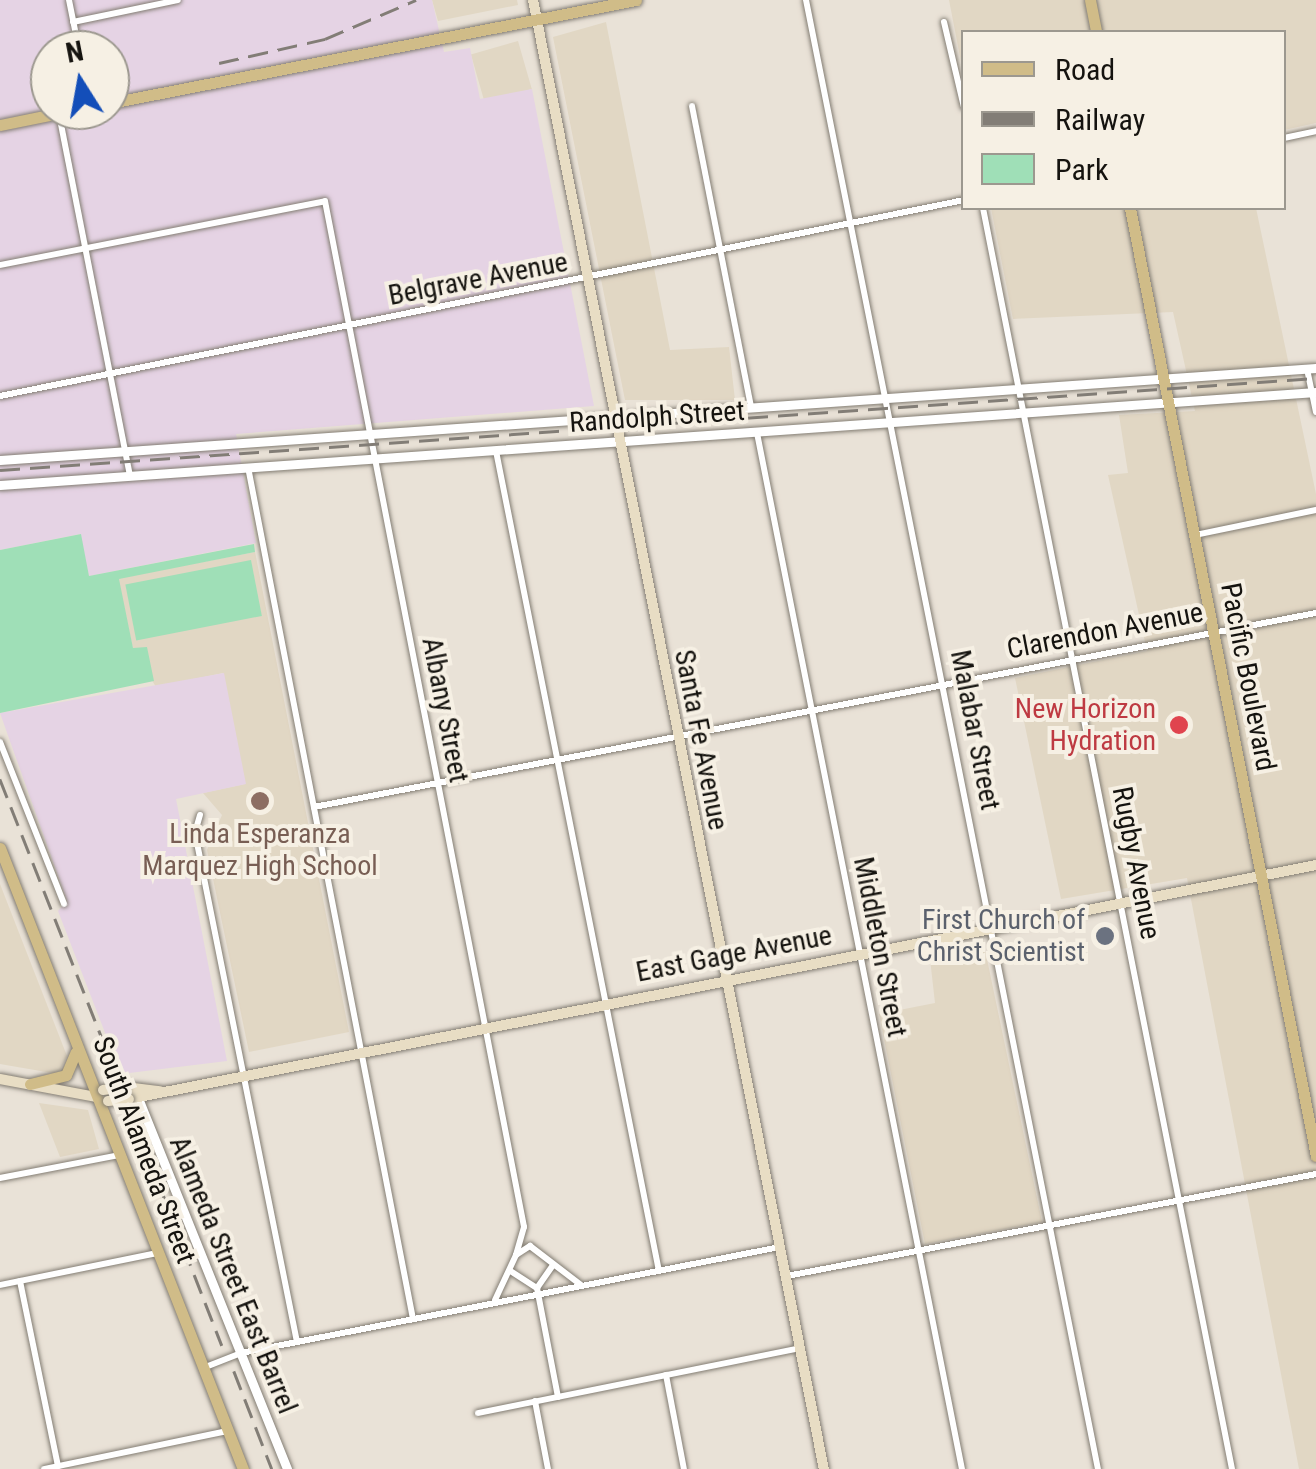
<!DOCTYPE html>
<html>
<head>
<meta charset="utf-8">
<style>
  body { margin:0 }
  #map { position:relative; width:1316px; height:1469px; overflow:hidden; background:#e9e2d7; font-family:"Roboto Condensed",sans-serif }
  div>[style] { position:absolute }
  .built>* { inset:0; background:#e1d7c4; transform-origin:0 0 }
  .industrial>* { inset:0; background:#e5d3e4 }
  .green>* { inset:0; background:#9fdfb7; transform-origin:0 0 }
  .roads { filter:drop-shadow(0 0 2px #837d73) drop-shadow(0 0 2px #837d73) }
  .minor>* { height:6px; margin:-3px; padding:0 3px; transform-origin:3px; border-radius:3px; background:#fff }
  .tertiary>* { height:9px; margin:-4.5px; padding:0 4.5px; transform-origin:4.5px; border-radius:4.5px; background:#fff }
  .secondary>* { height:10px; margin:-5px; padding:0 5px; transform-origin:5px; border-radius:5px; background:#e8ddc4 }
  .primary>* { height:11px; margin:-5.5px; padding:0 5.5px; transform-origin:5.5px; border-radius:5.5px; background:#d0bc88 }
  .rail>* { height:2.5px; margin-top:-1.25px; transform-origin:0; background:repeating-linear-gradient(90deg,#827d76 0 20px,transparent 0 30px) }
  .bridges { filter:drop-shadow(0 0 2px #837d73) drop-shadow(0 0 2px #837d73) }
  .secondary-bridge>* { height:10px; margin:-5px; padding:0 5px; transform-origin:5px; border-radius:5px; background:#e8ddc4 }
  .dots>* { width:28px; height:28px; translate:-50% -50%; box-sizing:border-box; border:5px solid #f6f0e4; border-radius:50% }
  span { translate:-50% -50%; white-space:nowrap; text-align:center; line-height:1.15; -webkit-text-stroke:8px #f6f0e4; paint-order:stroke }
  .street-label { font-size:28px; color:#15130f }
  .health-label { font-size:28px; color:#be3a42 }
  .right { translate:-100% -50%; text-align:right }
  .education-label { font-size:28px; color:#785e54 }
  .worship-label { font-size:28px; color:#5b616d }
  .legend { position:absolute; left:961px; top:30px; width:325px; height:180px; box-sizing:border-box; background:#f6f0e4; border:2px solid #9c988f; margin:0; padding:12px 18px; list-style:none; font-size:30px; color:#15130f }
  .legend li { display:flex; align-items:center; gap:20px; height:50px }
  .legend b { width:50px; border:2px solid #9c988f }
  .north { position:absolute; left:30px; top:30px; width:100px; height:100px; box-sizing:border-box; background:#f6f0e4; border:2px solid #9c988f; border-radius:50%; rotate:349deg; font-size:28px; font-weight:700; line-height:40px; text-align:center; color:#15130f }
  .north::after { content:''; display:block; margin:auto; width:35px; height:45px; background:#134eb9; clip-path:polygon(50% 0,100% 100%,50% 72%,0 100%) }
</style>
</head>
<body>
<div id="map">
  <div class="built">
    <i style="clip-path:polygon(432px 0,517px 0,518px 5px,438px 21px)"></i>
    <i style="clip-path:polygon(949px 0,1316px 0,1316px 123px,1284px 130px,1284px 32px,964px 32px,963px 72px)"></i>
    <i style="clip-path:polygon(606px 22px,670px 350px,729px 347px,735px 400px,625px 400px,553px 37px)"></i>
    <i style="left:518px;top:41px;width:50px;height:49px;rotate:74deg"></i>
    <i style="clip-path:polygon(991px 208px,1256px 208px,1316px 494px,1316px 1469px,1299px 1469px,1187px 878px,1061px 899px,1015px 678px,1147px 651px,1108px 475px,1128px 473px,1119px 415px,1195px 411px,1173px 312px,1013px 319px)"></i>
    <i style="clip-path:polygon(255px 552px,349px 1032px,249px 1052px,207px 850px,222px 815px,203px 793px,245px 784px,223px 673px,156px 687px,133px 649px,118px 578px)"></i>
    <i style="clip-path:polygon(0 884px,67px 1056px,58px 1074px,0 1064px)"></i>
    <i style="clip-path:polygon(983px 940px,1042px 1222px,925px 1244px,879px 1014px,935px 1003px,929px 950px)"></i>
    <i style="clip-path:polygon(39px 1103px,88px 1110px,99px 1149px,60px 1157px)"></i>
  </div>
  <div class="industrial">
    <i style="clip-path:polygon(evenodd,0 0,432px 0,444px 52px,470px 48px,480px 99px,532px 89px,594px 406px,236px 434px,256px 543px,89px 576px,80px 534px,0 550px,0 0,50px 50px,110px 50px,110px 110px,50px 110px,50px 50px)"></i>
    <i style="clip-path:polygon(224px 673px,246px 784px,176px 799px,227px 1061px,121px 1074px,58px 911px,67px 901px,0 713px)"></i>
  </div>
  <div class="green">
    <i style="clip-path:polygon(81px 534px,89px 576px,254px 544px,255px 552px,119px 579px,133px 648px,147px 647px,154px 681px,0 713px,0 550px)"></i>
    <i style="left:251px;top:560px;width:57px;height:128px;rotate:79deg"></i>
  </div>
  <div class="roads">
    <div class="minor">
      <i style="left:69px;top:0;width:51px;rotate:78.7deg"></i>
      <i style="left:806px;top:0;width:1498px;rotate:78.76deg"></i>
      <i style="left:73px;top:22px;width:107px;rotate:-11.8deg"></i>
      <i style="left:944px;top:22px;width:87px;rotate:76.8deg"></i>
      <i style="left:692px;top:106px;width:308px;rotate:78.9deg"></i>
      <i style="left:59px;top:114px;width:369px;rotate:78.9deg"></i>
      <i style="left:1284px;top:138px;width:33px;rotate:-12deg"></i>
      <i style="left:983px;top:208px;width:1285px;rotate:78.83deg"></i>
      <i style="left:0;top:265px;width:331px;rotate:-11.1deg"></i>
      <i style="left:325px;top:201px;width:1045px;rotate:79.02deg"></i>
      <i style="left:524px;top:1227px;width:29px;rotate:106deg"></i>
      <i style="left:1307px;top:369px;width:44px;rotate:78.2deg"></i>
      <i style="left:0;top:396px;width:984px;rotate:-11.49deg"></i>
      <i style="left:757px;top:433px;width:1056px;rotate:78.81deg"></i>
      <i style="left:496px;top:451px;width:836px;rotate:78.76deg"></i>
      <i style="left:248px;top:467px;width:868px;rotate:79.04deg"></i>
      <i style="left:1195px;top:535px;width:124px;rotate:-11.7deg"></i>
      <i style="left:0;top:742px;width:174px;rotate:68.4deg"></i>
      <i style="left:314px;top:807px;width:1021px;rotate:-10.96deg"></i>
      <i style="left:200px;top:815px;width:19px;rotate:106deg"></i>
      <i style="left:195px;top:833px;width:519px;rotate:78.67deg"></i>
      <i style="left:0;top:1178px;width:121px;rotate:-10.9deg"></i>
      <i style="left:512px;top:1272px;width:30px;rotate:33deg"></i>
      <i style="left:537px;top:1288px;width:28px;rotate:-55deg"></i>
      <i style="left:787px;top:1276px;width:539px;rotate:-10.91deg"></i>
      <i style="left:20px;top:1281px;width:189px;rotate:78.4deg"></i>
      <i style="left:0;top:1285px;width:160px;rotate:-11.5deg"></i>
      <i style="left:537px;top:1288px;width:111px;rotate:79.1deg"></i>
      <i style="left:495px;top:1300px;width:50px;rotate:-65deg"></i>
      <i style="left:516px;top:1255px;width:17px;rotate:-33deg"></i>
      <i style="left:530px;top:1246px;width:64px;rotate:37.4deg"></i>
      <i style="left:203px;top:1368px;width:41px;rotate:-21.5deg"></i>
      <i style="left:241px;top:1353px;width:549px;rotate:-11.13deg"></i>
      <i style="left:666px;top:1375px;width:96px;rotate:79.2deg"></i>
      <i style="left:535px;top:1401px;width:69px;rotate:79.2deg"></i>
      <i style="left:478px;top:1413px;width:328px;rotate:-11.4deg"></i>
      <i style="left:44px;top:1469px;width:188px;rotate:-11.7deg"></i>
    </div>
    <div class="tertiary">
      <i style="left:0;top:460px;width:1319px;rotate:-4deg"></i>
      <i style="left:0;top:485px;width:1319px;rotate:-4.04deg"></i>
      <i style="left:138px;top:1098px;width:400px;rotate:68.1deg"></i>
    </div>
    <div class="secondary">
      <i style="left:533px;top:0;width:1498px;rotate:78.8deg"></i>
      <i style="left:0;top:1079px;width:104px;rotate:10.6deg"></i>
      <i style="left:125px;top:1087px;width:35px;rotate:7deg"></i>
      <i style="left:129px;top:1099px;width:1210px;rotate:-11.15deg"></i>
    </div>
    <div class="primary">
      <i style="left:1090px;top:0;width:33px;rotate:79deg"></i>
      <i style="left:110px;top:103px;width:536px;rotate:-11.08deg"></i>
      <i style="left:0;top:125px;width:76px;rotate:-11.5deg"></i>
      <i style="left:1130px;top:208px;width:966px;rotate:78.9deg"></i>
      <i style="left:0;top:848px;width:667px;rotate:68.63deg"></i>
      <i style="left:30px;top:1084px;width:37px;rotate:-14deg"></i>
      <i style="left:66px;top:1075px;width:25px;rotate:-67deg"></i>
    </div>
  </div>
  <div class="rail">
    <i style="left:219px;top:63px;width:109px;rotate:-12.8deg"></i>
    <i style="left:325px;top:39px;width:99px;rotate:-23.2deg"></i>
    <i style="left:0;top:470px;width:1319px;rotate:-4deg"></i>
    <i style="left:0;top:779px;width:316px;rotate:68.5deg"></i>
    <i style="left:129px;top:1107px;width:256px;rotate:68.7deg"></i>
    <i style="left:234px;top:1371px;width:105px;rotate:68.8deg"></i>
  </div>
  <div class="bridges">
    <div class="secondary-bridge">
      <i style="left:103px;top:1090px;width:22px;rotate:-8deg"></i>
      <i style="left:108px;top:1101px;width:21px;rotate:-5deg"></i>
    </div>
  </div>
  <div class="dots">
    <i style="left:1179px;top:725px;background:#e0444e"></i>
    <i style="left:260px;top:801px;background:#8d6e63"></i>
    <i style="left:1105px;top:936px;background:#6b7280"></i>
  </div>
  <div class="street-label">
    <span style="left:478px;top:279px;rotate:-11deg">Belgrave Avenue</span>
    <span style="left:657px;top:417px;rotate:-4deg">Randolph Street</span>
    <span style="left:1105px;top:631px;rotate:-11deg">Clarendon Avenue</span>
    <span style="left:1248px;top:677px;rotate:79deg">Pacific Boulevard</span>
    <span style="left:445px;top:710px;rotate:79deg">Albany Street</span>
    <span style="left:975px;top:730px;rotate:79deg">Malabar Street</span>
    <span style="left:701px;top:740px;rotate:79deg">Santa Fe Avenue</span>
    <span style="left:1136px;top:863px;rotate:79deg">Rugby Avenue</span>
    <span style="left:880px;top:947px;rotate:79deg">Middleton Street</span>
    <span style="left:734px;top:954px;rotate:-11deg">East Gage Avenue</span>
    <span style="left:144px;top:1150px;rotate:69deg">South Alameda Street</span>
    <span style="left:233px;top:1275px;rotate:68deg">Alameda Street East Barrel</span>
  </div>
  <div class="health-label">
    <span class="right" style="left:1156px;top:725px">New Horizon<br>Hydration</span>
  </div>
  <div class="education-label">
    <span style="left:260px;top:850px">Linda Esperanza<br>Marquez High School</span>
  </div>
  <div class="worship-label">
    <span class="right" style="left:1085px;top:936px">First Church of<br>Christ Scientist</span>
  </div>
  <ul class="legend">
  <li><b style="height:12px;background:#d0bc88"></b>Road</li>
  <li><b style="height:12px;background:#827d76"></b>Railway</li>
  <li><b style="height:28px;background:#9fdfb7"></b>Park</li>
  </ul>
  <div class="north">N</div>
</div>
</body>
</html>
